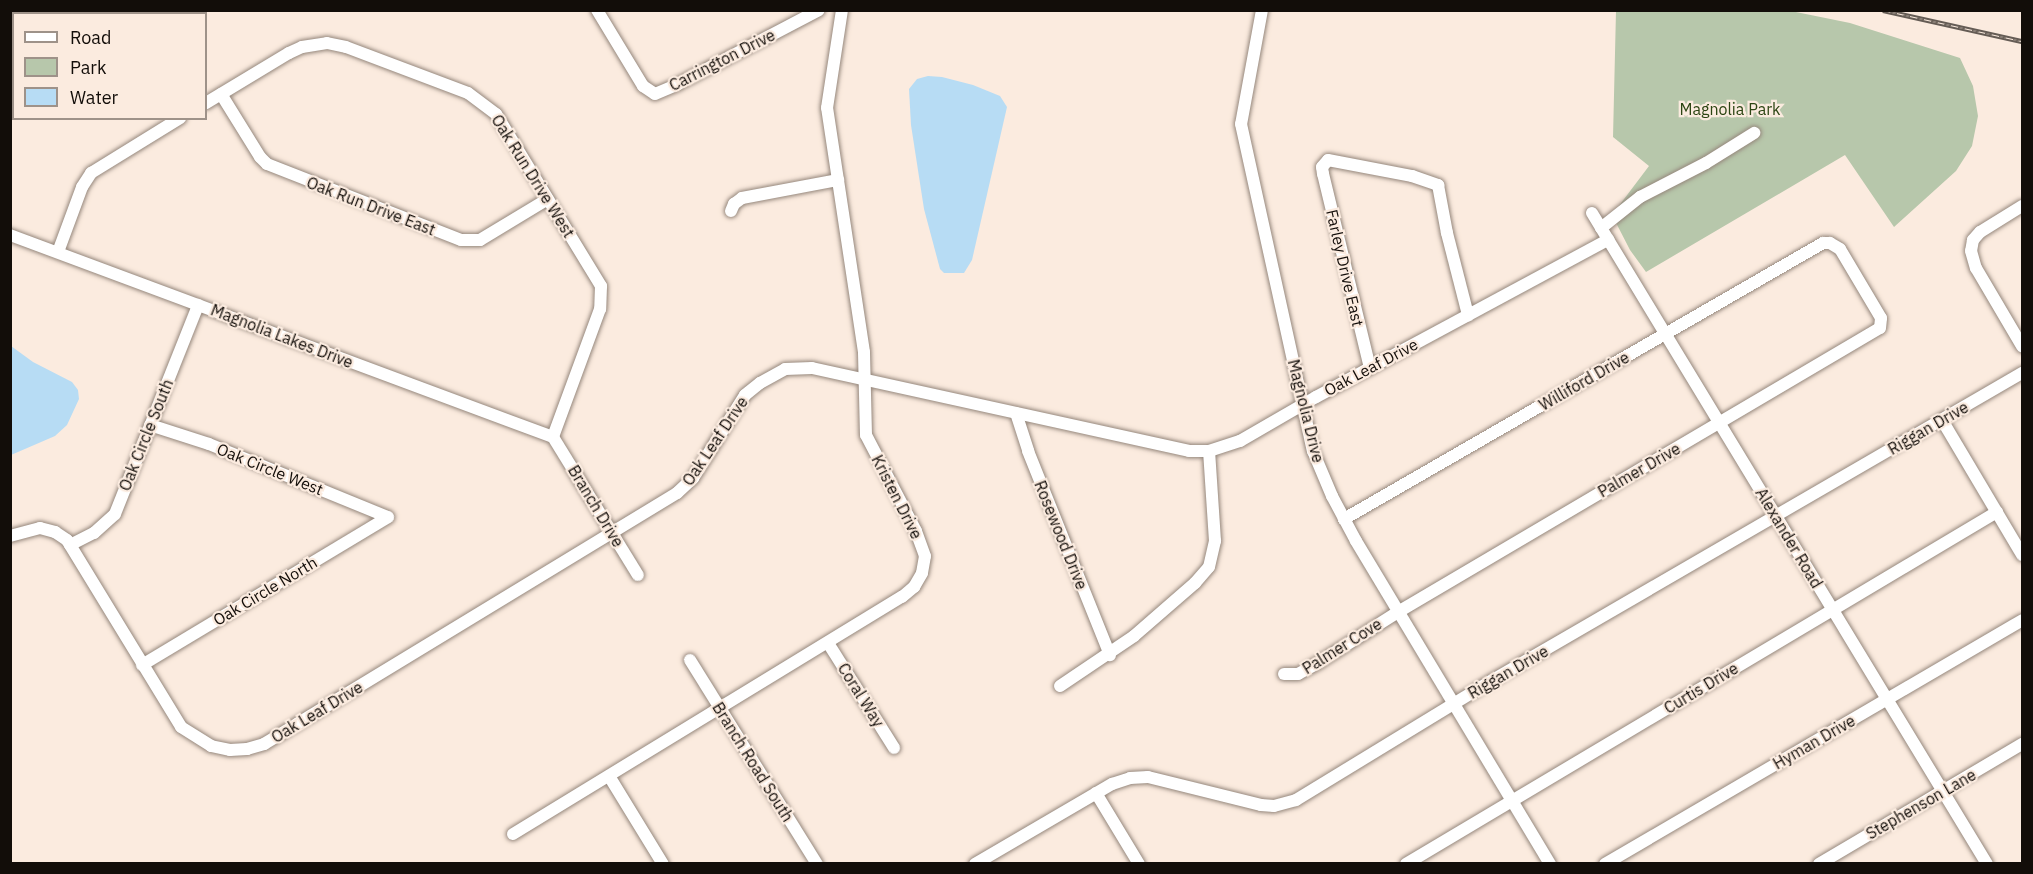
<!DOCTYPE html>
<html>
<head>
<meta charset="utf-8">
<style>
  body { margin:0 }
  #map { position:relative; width:2033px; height:874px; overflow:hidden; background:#fbebdf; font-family:"IBM Plex Sans",sans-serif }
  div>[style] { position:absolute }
  .green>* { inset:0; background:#b7c7ab }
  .water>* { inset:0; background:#b7dcf4 }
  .roads { filter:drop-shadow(0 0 2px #95877c) drop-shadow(0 0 2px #95877c) }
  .minor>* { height:12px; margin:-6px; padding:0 6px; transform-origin:6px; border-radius:6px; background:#fff }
  .rail>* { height:4.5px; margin-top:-2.25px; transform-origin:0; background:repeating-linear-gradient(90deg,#fbebdf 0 7px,#655c55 0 14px); box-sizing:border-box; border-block:2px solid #655c55 }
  span { translate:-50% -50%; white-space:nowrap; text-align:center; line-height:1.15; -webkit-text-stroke:4.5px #fbebdf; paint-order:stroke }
  .street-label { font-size:16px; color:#120d09 }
  .park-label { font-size:16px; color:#2c4513 }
  .frame { position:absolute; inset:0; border:12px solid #120d09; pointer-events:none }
  .legend { position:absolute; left:12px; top:12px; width:195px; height:108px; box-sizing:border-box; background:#fbebdf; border:2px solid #9e9289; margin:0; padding:8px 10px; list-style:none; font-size:18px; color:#120d09 }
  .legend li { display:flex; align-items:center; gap:12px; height:30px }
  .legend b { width:30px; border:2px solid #9e9289 }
</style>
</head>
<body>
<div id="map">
  <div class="green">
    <i style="clip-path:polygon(1616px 11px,1791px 11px,1850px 23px,1960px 58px,1973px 86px,1978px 116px,1972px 146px,1956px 171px,1894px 227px,1845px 155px,1646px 272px,1630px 250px,1612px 215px,1649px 166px,1613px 137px)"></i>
  </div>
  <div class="water">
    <i style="clip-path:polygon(928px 76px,942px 77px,973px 85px,1000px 96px,1007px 107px,972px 260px,964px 273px,944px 273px,940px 269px,924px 209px,911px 125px,909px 89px,917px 79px)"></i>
    <i style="clip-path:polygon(11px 346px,33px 362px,72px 382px,78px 390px,79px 399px,67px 425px,55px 436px,11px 455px)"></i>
  </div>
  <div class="roads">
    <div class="minor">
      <i style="left:597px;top:10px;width:89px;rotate:58.8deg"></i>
      <i style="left:643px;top:86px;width:14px;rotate:34deg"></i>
      <i style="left:655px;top:94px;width:25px;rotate:-23deg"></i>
      <i style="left:678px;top:84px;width:159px;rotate:-27.7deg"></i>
      <i style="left:1262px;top:10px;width:116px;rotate:100.4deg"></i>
      <i style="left:1241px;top:124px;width:335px;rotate:77.6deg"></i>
      <i style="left:1313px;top:451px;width:49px;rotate:67.1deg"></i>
      <i style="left:1332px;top:496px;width:51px;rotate:61.9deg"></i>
      <i style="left:1356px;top:541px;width:377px;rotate:59deg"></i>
      <i style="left:109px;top:14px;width:6px;rotate:-39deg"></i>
      <i style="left:10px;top:57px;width:6px;rotate:51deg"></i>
      <i style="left:10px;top:74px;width:4px;rotate:-27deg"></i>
      <i style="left:221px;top:94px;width:74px;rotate:58.2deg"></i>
      <i style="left:260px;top:157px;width:10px;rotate:45deg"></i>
      <i style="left:267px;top:164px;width:208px;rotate:21.4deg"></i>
      <i style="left:461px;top:240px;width:19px"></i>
      <i style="left:480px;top:240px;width:79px;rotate:-31.1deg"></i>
      <i style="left:206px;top:103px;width:97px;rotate:-31.1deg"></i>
      <i style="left:289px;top:53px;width:14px;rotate:-25deg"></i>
      <i style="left:302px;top:47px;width:25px;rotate:-9deg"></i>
      <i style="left:327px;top:43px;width:19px;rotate:12deg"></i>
      <i style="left:346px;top:47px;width:130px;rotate:20.7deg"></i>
      <i style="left:468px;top:93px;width:35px;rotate:37deg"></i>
      <i style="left:496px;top:114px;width:202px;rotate:58.6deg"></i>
      <i style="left:601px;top:286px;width:23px;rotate:92deg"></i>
      <i style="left:600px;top:309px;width:136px;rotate:110.2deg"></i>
      <i style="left:2022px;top:206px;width:49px;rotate:148.2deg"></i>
      <i style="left:1980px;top:232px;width:11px;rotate:131deg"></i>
      <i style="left:1973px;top:240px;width:11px;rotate:100deg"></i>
      <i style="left:1971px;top:251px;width:18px;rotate:74deg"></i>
      <i style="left:1976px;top:268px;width:91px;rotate:59.5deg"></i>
      <i style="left:731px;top:211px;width:8px;rotate:-67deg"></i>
      <i style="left:734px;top:204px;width:10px;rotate:-37deg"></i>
      <i style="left:742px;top:198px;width:98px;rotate:-10.6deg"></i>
      <i style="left:1592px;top:213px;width:761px;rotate:58.75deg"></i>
      <i style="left:1601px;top:228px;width:50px;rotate:-38.5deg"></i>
      <i style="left:1640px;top:197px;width:74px;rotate:-27.3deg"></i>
      <i style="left:1706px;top:163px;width:57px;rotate:-32deg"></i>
      <i style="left:10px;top:235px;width:579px;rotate:20.41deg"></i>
      <i style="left:58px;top:252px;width:69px;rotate:-69.7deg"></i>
      <i style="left:82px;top:187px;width:17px;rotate:-57deg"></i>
      <i style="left:91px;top:173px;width:105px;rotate:-31.7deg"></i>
      <i style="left:1370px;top:368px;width:200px;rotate:-103.6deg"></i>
      <i style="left:1323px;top:174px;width:7px;rotate:-98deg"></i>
      <i style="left:1322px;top:167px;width:9px;rotate:-49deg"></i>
      <i style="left:1328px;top:160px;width:86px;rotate:10.8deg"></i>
      <i style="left:1412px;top:176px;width:28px;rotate:19deg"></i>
      <i style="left:1438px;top:185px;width:49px;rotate:79.4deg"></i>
      <i style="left:1447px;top:233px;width:85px;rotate:75.6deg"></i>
      <i style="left:1016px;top:413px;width:40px;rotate:72deg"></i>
      <i style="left:1028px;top:451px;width:220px;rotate:68.1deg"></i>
      <i style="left:1942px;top:420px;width:157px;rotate:59.3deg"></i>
      <i style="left:150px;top:425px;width:62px;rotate:17.9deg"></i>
      <i style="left:209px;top:444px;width:193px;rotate:22.2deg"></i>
      <i style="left:553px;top:437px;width:162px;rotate:58.4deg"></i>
      <i style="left:10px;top:536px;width:31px;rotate:-15deg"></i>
      <i style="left:40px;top:528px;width:16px;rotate:15deg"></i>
      <i style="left:55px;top:532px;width:14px;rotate:34deg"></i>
      <i style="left:67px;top:540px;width:219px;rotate:58.6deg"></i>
      <i style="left:181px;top:727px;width:36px;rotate:32deg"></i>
      <i style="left:211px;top:746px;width:19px;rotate:12deg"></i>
      <i style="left:230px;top:750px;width:17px;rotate:-3deg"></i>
      <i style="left:247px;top:749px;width:18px;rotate:-16deg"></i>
      <i style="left:264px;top:744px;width:39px;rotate:-31deg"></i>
      <i style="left:297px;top:724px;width:445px;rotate:-31.3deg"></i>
      <i style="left:677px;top:493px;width:22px;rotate:-43deg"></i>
      <i style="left:693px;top:478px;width:98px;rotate:-57.9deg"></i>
      <i style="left:745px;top:395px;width:19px;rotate:-39deg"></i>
      <i style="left:760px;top:383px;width:29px;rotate:-29deg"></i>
      <i style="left:785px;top:369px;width:27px;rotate:-2deg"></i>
      <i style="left:812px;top:368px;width:386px;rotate:12.4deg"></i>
      <i style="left:1189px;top:451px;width:20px"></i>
      <i style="left:1209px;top:451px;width:33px;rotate:-18deg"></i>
      <i style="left:1240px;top:441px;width:88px;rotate:-30.1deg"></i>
      <i style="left:1316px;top:397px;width:332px;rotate:-28.3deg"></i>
      <i style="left:70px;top:545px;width:27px;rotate:-27deg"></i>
      <i style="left:94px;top:533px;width:28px;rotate:-42deg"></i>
      <i style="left:115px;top:514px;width:225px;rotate:-68.3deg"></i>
      <i style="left:828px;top:643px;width:124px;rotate:57.8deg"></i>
      <i style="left:690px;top:660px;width:240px;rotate:58.1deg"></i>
      <i style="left:142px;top:665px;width:287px;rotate:-31deg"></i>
      <i style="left:1284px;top:674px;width:14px"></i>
      <i style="left:1298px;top:674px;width:26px;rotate:-29deg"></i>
      <i style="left:1321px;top:661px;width:91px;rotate:-32.5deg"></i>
      <i style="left:1398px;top:612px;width:559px;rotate:-30.51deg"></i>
      <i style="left:1880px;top:328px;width:10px;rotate:-84deg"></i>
      <i style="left:1881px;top:318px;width:80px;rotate:-120.7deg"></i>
      <i style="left:1840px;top:249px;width:12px;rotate:-149deg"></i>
      <i style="left:1830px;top:243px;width:7px;rotate:180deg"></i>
      <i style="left:1823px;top:243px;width:553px;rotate:150.05deg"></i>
      <i style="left:1060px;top:686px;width:89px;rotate:-34deg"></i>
      <i style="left:1134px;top:636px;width:81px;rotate:-41deg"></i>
      <i style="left:1195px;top:583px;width:21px;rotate:-49deg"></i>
      <i style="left:1209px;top:567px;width:27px;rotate:-77deg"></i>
      <i style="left:1215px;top:541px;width:90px;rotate:-93.8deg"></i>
      <i style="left:609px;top:776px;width:103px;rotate:58.5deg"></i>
      <i style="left:1096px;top:793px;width:83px;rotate:58.8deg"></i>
      <i style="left:513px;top:834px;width:456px;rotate:-31.4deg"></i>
      <i style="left:902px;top:597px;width:16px;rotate:-40deg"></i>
      <i style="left:914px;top:587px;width:16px;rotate:-60deg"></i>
      <i style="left:922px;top:573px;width:17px;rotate:-80deg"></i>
      <i style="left:925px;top:556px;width:27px;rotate:-110deg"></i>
      <i style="left:916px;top:531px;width:108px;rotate:-117.5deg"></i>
      <i style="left:866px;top:435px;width:83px;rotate:-91.4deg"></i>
      <i style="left:864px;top:352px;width:247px;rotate:-98.6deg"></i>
      <i style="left:827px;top:108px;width:99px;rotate:-81.3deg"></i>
      <i style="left:975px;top:864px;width:159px;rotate:-30.3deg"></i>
      <i style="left:1112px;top:784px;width:19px;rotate:-18deg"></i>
      <i style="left:1130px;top:778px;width:18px;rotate:-3deg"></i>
      <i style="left:1148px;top:777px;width:116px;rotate:13.9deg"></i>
      <i style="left:1261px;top:805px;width:13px;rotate:4deg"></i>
      <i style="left:1274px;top:806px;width:23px;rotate:-15deg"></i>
      <i style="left:1296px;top:800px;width:228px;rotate:-31.4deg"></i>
      <i style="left:1491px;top:681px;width:614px;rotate:-30.12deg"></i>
      <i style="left:1406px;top:864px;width:688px;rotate:-30.78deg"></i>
      <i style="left:1605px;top:864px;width:483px;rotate:-30.3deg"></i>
      <i style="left:1819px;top:864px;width:236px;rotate:-30.6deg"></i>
    </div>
  </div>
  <div class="rail">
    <i style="left:1883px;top:10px;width:142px;rotate:12.6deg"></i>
  </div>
  <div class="street-label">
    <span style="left:722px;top:60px;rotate:-27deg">Carrington Drive</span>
    <span style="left:533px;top:176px;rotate:58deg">Oak Run Drive West</span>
    <span style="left:371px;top:206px;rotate:21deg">Oak Run Drive East</span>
    <span style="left:1345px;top:268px;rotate:77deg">Farley Drive East</span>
    <span style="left:282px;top:336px;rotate:21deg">Magnolia Lakes Drive</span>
    <span style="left:1371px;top:367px;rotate:-28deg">Oak Leaf Drive</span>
    <span style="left:1584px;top:381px;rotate:-30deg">Williford Drive</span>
    <span style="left:1306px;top:411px;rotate:76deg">Magnolia Drive</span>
    <span style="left:1928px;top:428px;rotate:-30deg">Riggan Drive</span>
    <span style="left:146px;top:435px;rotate:-68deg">Oak Circle South</span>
    <span style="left:715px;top:441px;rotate:-56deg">Oak Leaf Drive</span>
    <span style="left:270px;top:469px;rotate:22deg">Oak Circle West</span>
    <span style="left:1639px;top:470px;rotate:-30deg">Palmer Drive</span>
    <span style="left:897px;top:497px;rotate:63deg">Kristen Drive</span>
    <span style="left:596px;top:506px;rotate:59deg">Branch Drive</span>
    <span style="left:1061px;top:535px;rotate:68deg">Rosewood Drive</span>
    <span style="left:1789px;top:538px;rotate:59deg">Alexander Road</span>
    <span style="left:265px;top:591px;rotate:-31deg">Oak Circle North</span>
    <span style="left:1342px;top:646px;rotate:-32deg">Palmer Cove</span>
    <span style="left:1508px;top:672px;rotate:-30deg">Riggan Drive</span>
    <span style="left:1701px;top:688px;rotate:-31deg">Curtis Drive</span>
    <span style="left:861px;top:695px;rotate:58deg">Coral Way</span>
    <span style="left:317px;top:712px;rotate:-31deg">Oak Leaf Drive</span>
    <span style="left:1814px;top:742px;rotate:-30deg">Hyman Drive</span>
    <span style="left:753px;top:762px;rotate:58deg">Branch Road South</span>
    <span style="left:1921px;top:804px;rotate:-30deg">Stephenson Lane</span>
  </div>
  <div class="park-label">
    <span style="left:1730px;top:109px">Magnolia Park</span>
  </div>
  <div class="frame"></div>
  <ul class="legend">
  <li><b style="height:8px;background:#fff"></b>Road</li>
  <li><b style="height:16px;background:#b7c7ab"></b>Park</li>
  <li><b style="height:16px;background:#b7dcf4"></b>Water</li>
  </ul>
</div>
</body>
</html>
